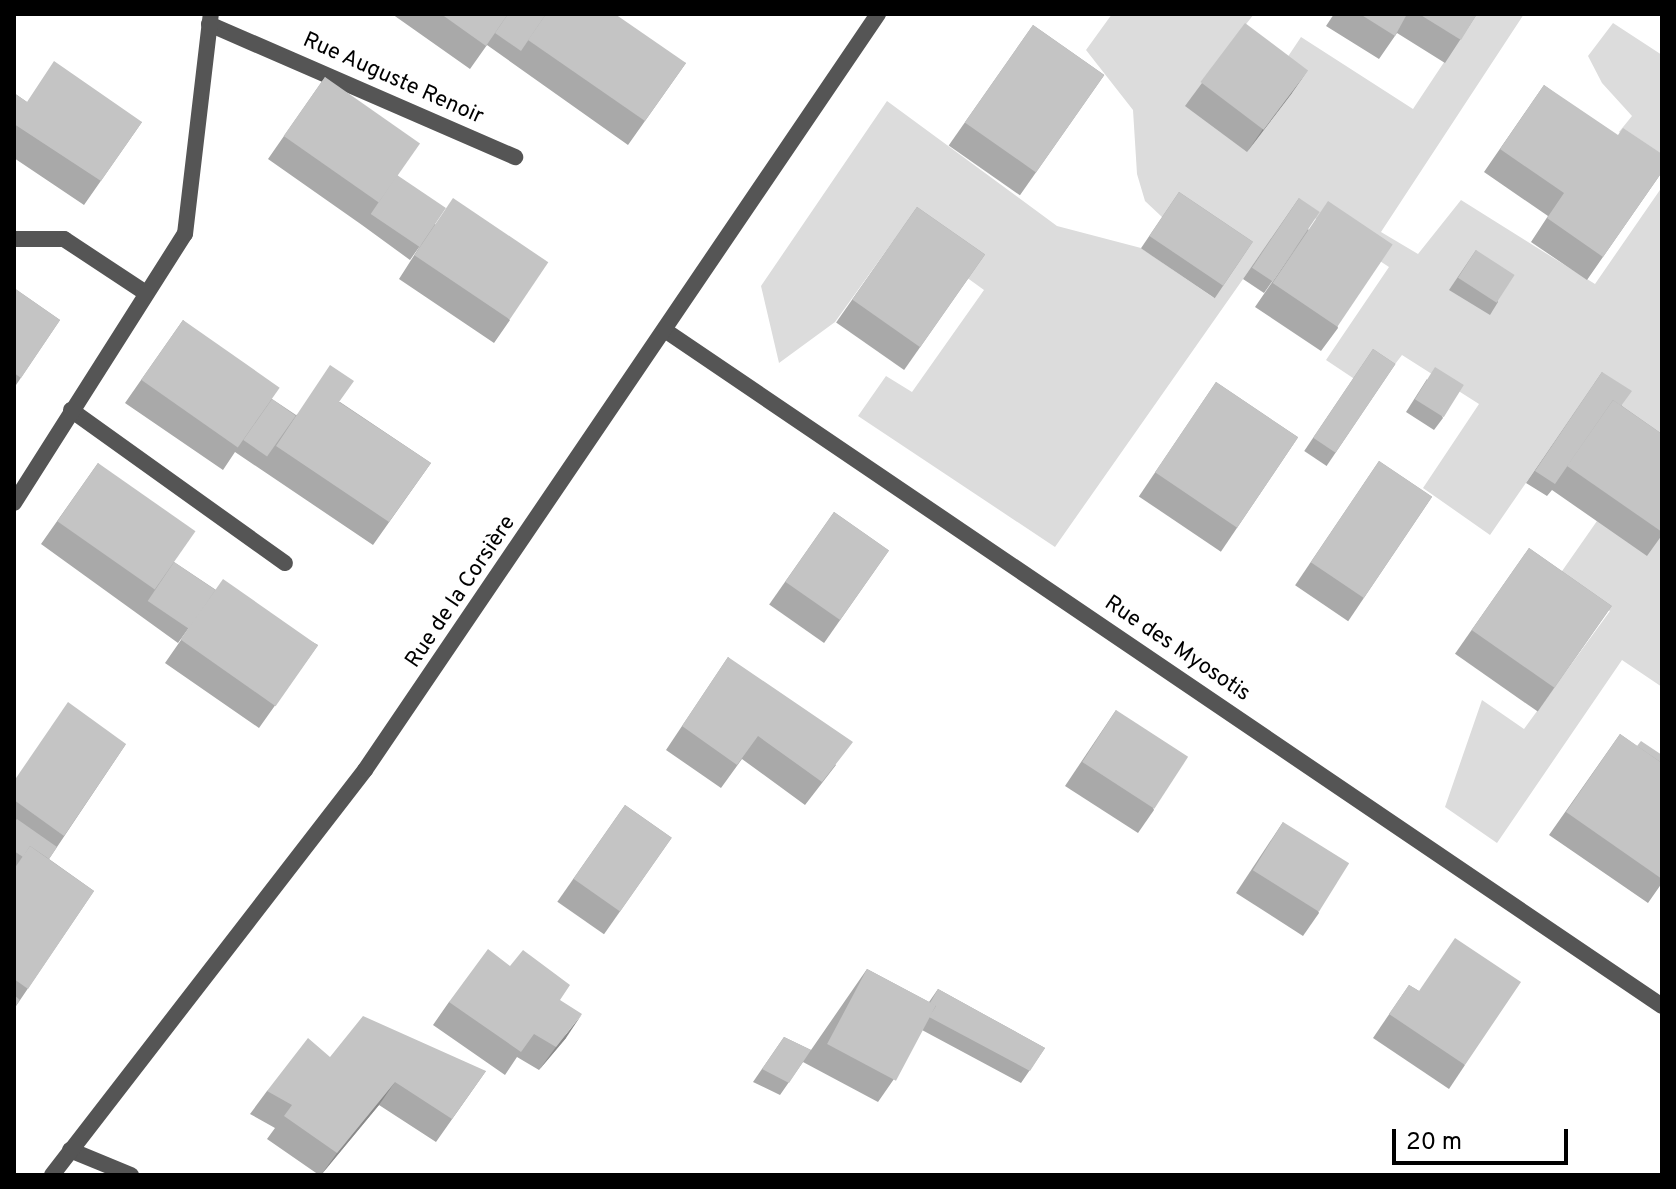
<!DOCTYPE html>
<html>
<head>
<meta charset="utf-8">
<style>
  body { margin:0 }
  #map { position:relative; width:1676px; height:1189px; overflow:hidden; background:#fff; font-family:Overpass,sans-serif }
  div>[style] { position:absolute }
  .green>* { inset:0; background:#dcdcdc }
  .minor>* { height:16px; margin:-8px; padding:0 8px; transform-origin:8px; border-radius:8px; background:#555 }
  .wall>* { inset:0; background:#a9a9a9; transform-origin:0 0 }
  .shaded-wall>* { inset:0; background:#898989 }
  .building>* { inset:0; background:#c4c4c4; transform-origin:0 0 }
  span { translate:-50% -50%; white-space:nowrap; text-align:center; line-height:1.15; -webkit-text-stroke:6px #fff; paint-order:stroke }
  .street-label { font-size:22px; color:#000 }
  .frame { position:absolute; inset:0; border:16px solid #000; pointer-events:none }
  .scale { position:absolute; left:1392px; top:1129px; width:176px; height:36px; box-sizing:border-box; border:4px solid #000; border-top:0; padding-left:10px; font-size:24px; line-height:28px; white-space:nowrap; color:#000; -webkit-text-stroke:6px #fff; paint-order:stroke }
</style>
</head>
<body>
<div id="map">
  <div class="green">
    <i style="clip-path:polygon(1112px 14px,1254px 14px,1229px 46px,1273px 79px,1301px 37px,1413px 109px,1476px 14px,1524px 14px,1381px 232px,1418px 254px,1461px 200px,1595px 284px,1662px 187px,1662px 468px,1594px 384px,1490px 535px,1423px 488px,1479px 404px,1402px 355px,1386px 376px,1353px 378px,1326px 360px,1389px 267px,1295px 205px,1055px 547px,858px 416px,886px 376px,912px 392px,984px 290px,901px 230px,835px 322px,779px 363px,761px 286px,887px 101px,1057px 226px,1141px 248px,1214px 298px,1162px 217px,1145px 201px,1137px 174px,1133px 110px,1086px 50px)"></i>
    <i style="clip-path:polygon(1613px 23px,1662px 55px,1662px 164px,1619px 132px,1632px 116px,1602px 83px,1588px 56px)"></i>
    <i style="clip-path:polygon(1597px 521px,1662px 534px,1662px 687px,1622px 660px,1497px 843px,1445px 807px,1482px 700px,1524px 729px,1610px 611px,1560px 574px)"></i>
  </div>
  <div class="minor">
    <i style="left:209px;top:24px;width:334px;rotate:23.5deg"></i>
    <i style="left:14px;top:239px;width:50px"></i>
    <i style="left:64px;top:239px;width:98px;rotate:33.4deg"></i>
    <i style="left:666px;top:331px;width:1203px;rotate:34.13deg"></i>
    <i style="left:71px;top:410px;width:263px;rotate:35.6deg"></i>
    <i style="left:14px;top:503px;width:319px;rotate:-57.6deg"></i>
    <i style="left:185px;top:234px;width:222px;rotate:-83.3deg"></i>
    <i style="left:70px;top:1150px;width:66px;rotate:22.3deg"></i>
    <i style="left:52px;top:1175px;width:512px;rotate:-52.3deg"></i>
    <i style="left:365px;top:770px;width:914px;rotate:-55.84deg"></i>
  </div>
  <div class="wall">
    <i style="clip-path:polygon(392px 14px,546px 14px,686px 63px,628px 145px,487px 45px,470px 69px)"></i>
    <i style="clip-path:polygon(1334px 14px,1477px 14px,1445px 63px,1397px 33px,1379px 59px,1326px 26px)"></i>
    <i style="left:1033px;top:25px;width:87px;height:147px;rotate:35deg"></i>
    <i style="clip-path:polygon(325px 77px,397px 175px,510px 320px,494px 343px,399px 279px,422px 243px,410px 260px,362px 225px,363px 223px,362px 225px,268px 159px)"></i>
    <i style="clip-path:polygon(1202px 83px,1292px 93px,1247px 152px,1185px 106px)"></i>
    <i style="clip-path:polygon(1544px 85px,1662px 172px,1587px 280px,1531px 242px,1548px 216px,1484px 172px)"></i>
    <i style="clip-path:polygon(14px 93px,27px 102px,142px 122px,84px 205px,14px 158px)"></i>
    <i style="left:1179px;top:192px;width:89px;height:68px;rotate:34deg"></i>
    <i style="clip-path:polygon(1299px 198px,1338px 328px,1321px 351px,1255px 307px,1299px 243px,1264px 293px,1243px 279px)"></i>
    <i style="left:917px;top:207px;width:83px;height:141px;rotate:35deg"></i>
    <i style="clip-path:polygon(1476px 250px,1498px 302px,1490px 315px,1449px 290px)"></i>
    <i style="clip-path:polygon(14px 288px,60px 320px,14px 388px)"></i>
    <i style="clip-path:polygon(183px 320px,272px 399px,296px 415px,340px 402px,431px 463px,373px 545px,235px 452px,223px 470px,125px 403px)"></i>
    <i style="left:1373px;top:349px;width:27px;height:123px;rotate:34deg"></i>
    <i style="clip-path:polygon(1602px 372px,1622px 406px,1662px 434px,1662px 535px,1647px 556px,1552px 490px,1547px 496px,1526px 483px)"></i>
    <i style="clip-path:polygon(1427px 379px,1443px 418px,1434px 430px,1406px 412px)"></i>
    <i style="left:1216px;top:382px;width:99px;height:138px;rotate:34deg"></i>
    <i style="left:1379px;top:461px;width:64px;height:150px;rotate:34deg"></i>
    <i style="clip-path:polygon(98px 463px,174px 562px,216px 590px,318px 645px,259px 728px,165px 663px,206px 604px,178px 643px,41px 544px)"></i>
    <i style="left:834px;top:512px;width:67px;height:113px;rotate:35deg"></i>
    <i style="left:1529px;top:548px;width:101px;height:129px;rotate:35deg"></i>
    <i style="clip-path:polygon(728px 657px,836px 765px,805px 805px,742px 759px,721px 788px,666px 750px)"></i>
    <i style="clip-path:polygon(1116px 710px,1154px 810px,1138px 833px,1065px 786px)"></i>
    <i style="clip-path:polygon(1620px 734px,1637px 746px,1662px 755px,1662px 883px,1648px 903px,1549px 835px)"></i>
    <i style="clip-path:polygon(126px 744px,49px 859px,94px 891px,14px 1009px,14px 780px)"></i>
    <i style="left:625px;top:805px;width:57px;height:118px;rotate:35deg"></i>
    <i style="clip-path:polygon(1283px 822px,1319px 913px,1303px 936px,1236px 893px)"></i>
    <i style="clip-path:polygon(510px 966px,560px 1000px,566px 1038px,539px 1070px,517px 1057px,505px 1075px,433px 1025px,449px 1002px)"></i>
    <i style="clip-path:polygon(867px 969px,929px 1002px,938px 989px,1045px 1048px,1021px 1083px,922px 1030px,894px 1079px,878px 1102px,803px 1062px,780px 1095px,753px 1082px,784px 1037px,811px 1050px)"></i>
    <i style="clip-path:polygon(1409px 985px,1419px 991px,1465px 1065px,1449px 1089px,1373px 1038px)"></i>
    <i style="clip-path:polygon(330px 1057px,486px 1071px,436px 1142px,379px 1105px,321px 1175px,319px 1175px,267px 1139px,275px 1128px,250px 1114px,267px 1091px)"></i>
  </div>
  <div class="shaded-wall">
    <i style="clip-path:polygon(1308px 70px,1292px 93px,1247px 152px,1263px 129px)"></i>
    <i style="clip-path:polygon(582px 1014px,566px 1038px,539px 1070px,556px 1047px)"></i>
    <i style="clip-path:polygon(395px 1082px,379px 1105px,321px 1175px,337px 1153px)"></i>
  </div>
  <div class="building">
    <i style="clip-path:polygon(441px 14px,508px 14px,486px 46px)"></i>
    <i style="clip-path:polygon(508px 14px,546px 14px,521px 51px,495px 33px)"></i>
    <i style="clip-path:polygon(546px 14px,615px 14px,686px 63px,645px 121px,528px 40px)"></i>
    <i style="clip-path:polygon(1360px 14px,1407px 14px,1395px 36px)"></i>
    <i style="clip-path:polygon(1419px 14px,1477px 14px,1461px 40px)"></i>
    <i style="left:1245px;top:23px;width:79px;height:74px;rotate:37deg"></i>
    <i style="left:1033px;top:25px;width:87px;height:119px;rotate:35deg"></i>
    <i style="clip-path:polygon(54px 61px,142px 122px,101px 181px,14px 124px,14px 93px,27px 102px)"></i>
    <i style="left:325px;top:77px;width:116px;height:72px;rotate:35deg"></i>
    <i style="clip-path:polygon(1544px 85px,1618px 135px,1623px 128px,1662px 154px,1662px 172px,1603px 257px,1547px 218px,1564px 193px,1500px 149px)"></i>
    <i style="left:397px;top:175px;width:59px;height:47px;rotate:34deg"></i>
    <i style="left:1179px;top:192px;width:89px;height:53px;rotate:34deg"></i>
    <i style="left:453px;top:198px;width:115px;height:69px;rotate:34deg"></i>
    <i style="left:1299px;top:198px;width:25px;height:84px;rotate:34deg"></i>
    <i style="left:1328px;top:201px;width:78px;height:99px;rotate:34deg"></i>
    <i style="left:917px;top:207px;width:83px;height:113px;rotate:35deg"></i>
    <i style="left:1476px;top:250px;width:46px;height:33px;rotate:33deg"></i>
    <i style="clip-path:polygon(14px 288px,60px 320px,21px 378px,14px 373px)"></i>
    <i style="left:183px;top:320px;width:118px;height:73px;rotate:35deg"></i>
    <i style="left:1373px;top:349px;width:27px;height:107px;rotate:34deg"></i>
    <i style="clip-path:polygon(330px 365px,354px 381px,339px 402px,431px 463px,389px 522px,276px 446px)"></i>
    <i style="left:1435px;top:367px;width:34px;height:38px;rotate:32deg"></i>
    <i style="clip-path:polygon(1602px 372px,1632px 391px,1621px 406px,1613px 400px,1555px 484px,1535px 471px)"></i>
    <i style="left:1216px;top:382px;width:99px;height:109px;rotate:34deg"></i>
    <i style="left:272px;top:399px;width:29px;height:50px;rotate:35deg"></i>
    <i style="clip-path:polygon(1613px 400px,1662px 434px,1662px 532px,1567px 466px)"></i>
    <i style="left:1379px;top:461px;width:64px;height:122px;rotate:34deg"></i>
    <i style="left:98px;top:463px;width:119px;height:71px;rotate:35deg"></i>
    <i style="left:834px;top:512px;width:67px;height:85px;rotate:35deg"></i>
    <i style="left:1529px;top:548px;width:101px;height:100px;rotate:35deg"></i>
    <i style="left:174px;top:562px;width:50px;height:47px;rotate:34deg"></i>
    <i style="left:223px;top:579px;width:116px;height:74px;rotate:35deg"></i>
    <i style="clip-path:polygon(728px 657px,853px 742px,822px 782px,758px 736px,737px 765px,682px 726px)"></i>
    <i style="clip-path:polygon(68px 702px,126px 744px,64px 836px,14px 800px,14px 781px)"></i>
    <i style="left:1116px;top:710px;width:86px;height:62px;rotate:33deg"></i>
    <i style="clip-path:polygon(1620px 734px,1662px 763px,1662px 879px,1566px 812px)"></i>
    <i style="clip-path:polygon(1641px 741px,1662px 755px,1662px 763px,1637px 746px)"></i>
    <i style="left:625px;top:805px;width:57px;height:90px;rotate:35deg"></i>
    <i style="clip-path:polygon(17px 819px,57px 847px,49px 859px,30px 846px,23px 857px,14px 851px,14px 822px)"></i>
    <i style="left:1283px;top:822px;width:78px;height:57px;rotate:32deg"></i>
    <i style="clip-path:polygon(30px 846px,94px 891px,28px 989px,14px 979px,14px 869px)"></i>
    <i style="clip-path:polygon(1455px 938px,1521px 982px,1465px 1065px,1389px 1014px,1409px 985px,1419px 991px)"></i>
    <i style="clip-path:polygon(488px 949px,510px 966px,523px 950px,570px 985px,560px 1000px,582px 1014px,556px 1047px,534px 1034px,521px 1052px,449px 1002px)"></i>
    <i style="left:867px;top:969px;width:78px;height:85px;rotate:28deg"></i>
    <i style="clip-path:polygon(938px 989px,1045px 1048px,1030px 1071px,929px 1017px,936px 1006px,930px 1003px)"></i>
    <i style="clip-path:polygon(14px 995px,20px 1000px,14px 1008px)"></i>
    <i style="clip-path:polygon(363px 1016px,486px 1071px,452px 1119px,395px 1082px,337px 1153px,284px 1116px,292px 1105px,267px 1091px,308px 1038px,330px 1057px)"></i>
    <i style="clip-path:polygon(784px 1037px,811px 1050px,789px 1083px,762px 1069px)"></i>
  </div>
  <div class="street-label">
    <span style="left:393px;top:79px;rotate:24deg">Rue Auguste Renoir</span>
    <span style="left:461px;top:592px;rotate:-56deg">Rue de la Corsière</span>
    <span style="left:1177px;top:649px;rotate:34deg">Rue des Myosotis</span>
  </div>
  <div class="frame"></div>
  <div class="scale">20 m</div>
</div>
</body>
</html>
